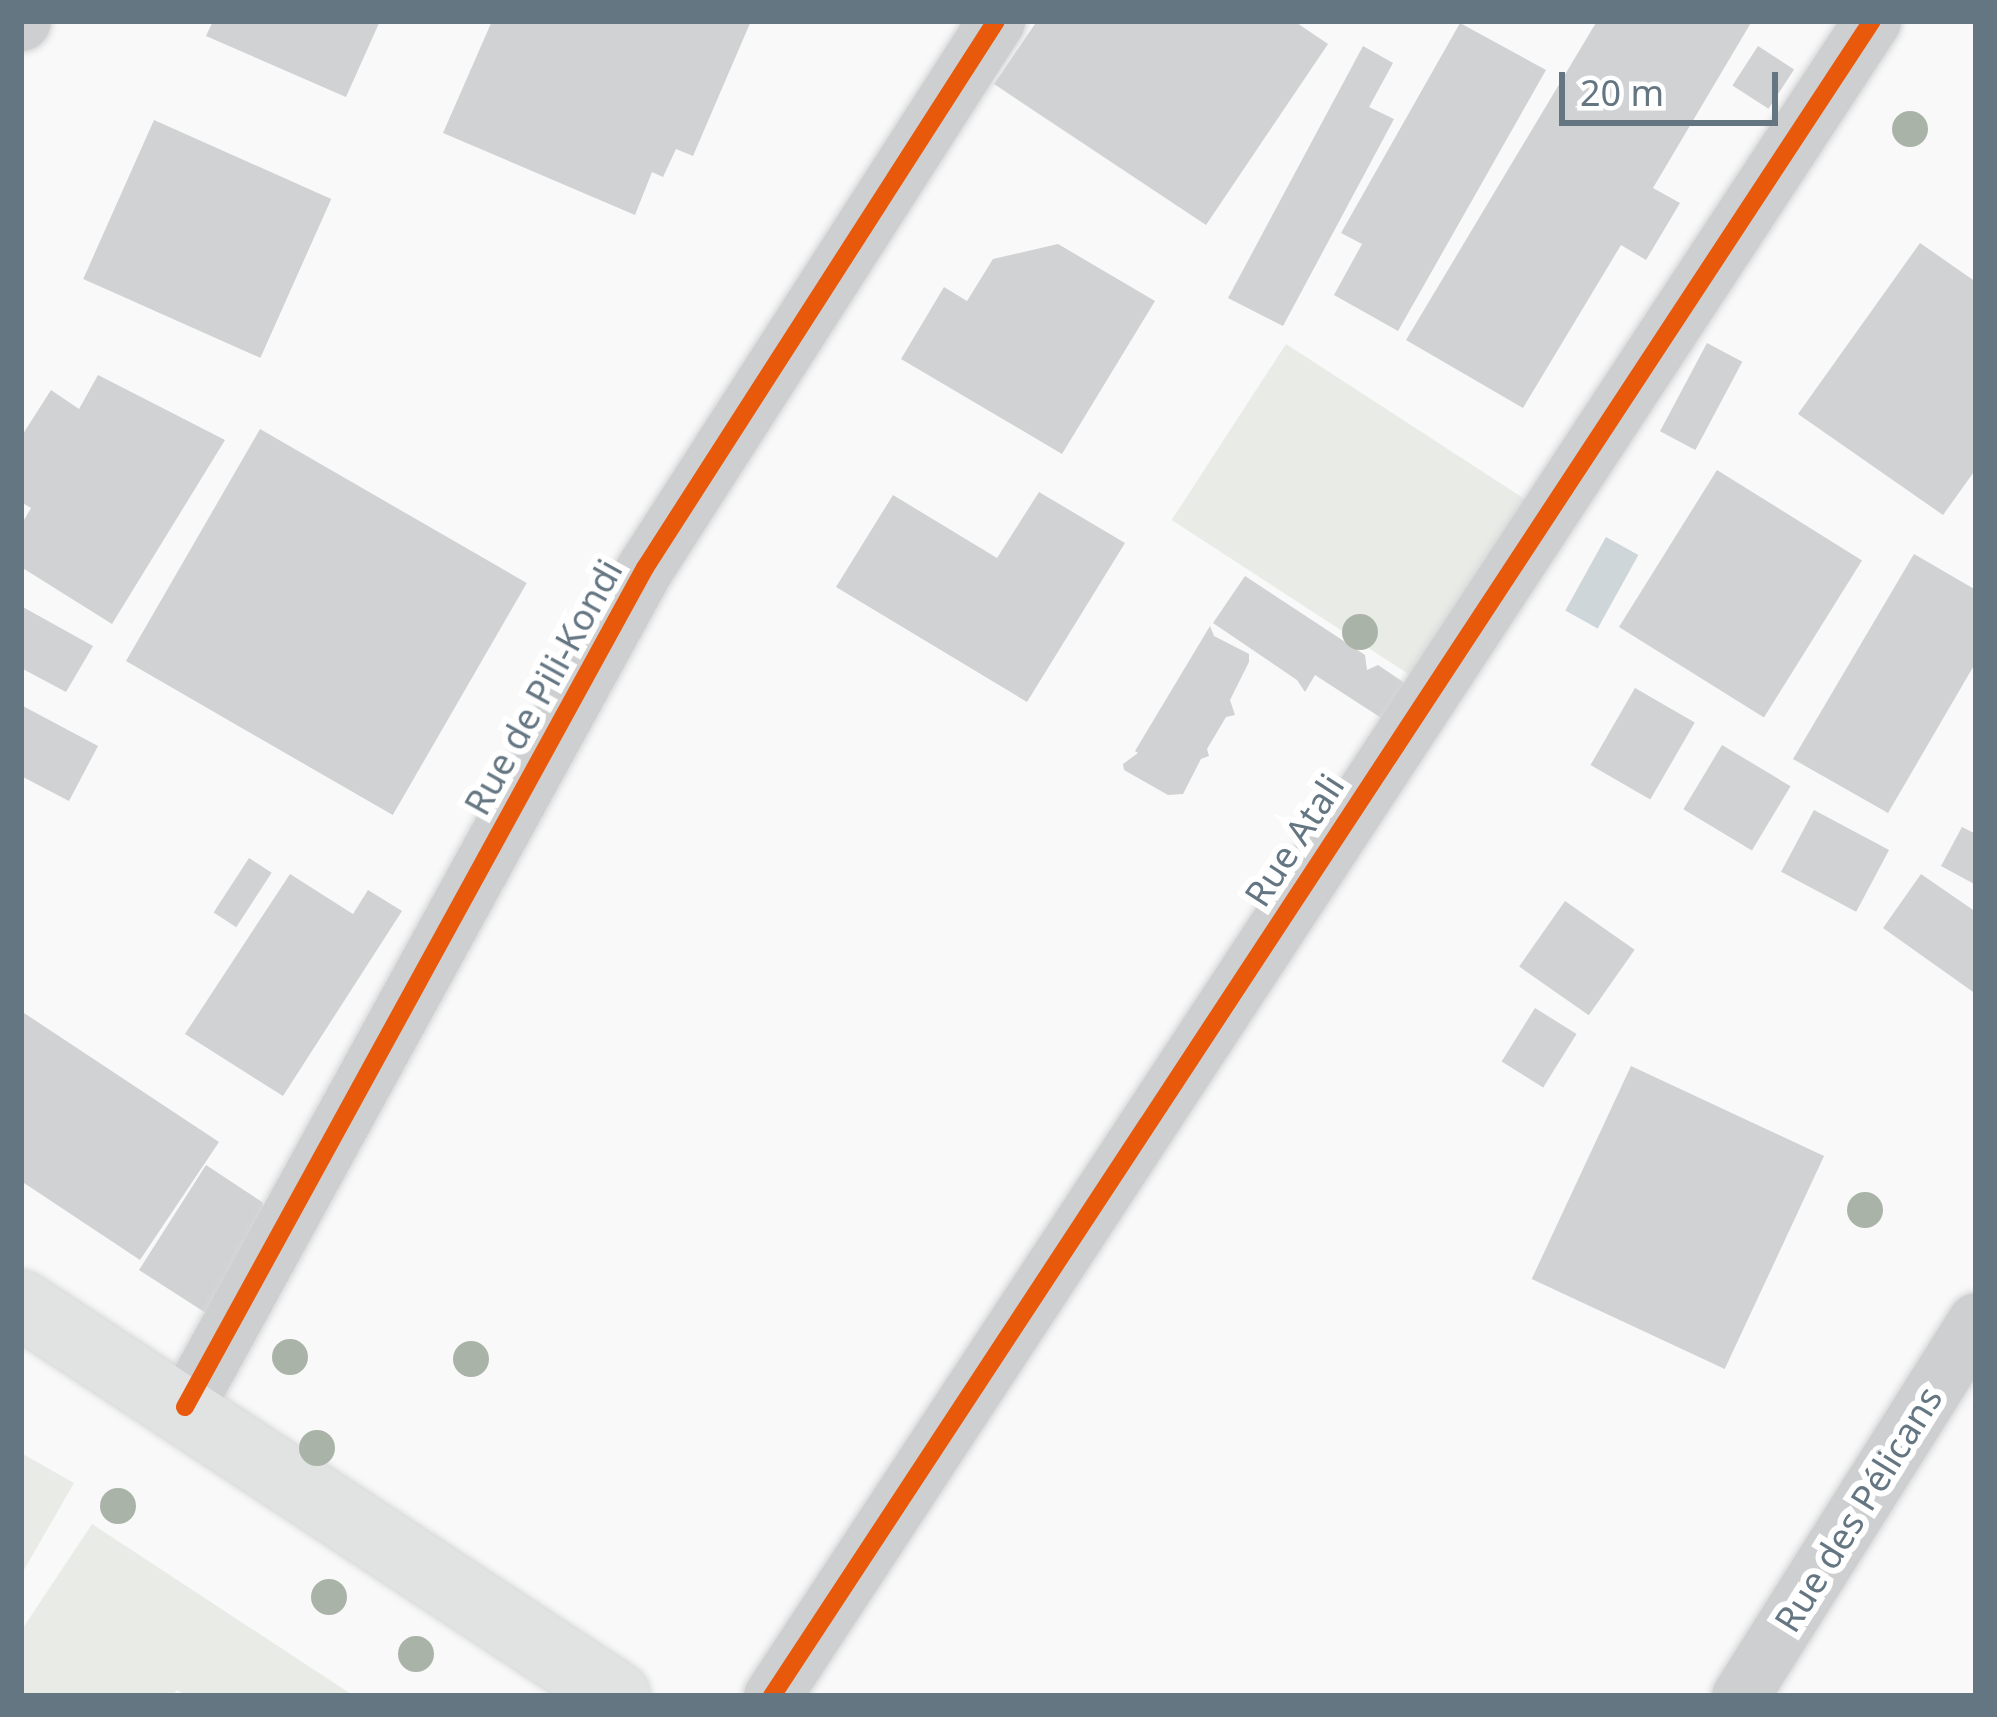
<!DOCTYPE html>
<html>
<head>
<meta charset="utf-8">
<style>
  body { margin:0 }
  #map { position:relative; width:1997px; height:1717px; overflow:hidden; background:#f9f9f9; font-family:"Noto Sans",sans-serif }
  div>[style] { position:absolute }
  .green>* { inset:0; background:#e8ebe6; transform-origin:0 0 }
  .water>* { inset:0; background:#ced6d9; transform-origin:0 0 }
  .building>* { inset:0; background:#d0d2d3; transform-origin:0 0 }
  .roads { filter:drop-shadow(0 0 3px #d5d6d7) drop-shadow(0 0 3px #d5d6d7) }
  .street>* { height:57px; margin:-28.5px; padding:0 28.5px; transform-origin:28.5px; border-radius:28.5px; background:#cecfd0 }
  .secondary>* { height:66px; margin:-33px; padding:0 33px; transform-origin:33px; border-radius:33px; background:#e1e2e2 }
  .cycleway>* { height:18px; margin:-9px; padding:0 9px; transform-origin:9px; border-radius:9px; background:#e8590c }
  .trees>* { width:36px; height:36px; margin:-18px; border-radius:50%; background:#a9b3a7 }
  span { translate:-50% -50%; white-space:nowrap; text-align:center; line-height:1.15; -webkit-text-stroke:12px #fff; paint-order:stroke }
  .street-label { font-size:36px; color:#657683 }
  .frame { position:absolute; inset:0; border:24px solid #657683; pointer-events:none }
  .scale { position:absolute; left:1559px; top:72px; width:219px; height:54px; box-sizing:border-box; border:6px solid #657683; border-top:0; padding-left:15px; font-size:36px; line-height:42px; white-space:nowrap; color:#657683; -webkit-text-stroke:9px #fff; paint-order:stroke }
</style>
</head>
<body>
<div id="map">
  <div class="green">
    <i style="left:1286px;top:344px;width:286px;height:210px;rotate:33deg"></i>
    <i style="clip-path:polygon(21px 1453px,74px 1483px,21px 1575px)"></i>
    <i style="clip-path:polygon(92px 1524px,354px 1696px,187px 1696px,177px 1690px,172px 1696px,21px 1696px,21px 1631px)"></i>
  </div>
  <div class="water">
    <i style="left:1606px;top:537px;width:37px;height:84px;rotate:29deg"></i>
  </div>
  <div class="building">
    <i style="clip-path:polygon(213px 21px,380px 21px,346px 97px,206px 36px)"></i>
    <i style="clip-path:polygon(492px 21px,751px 21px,693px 156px,676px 149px,663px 177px,652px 172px,635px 215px,443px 133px)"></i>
    <i style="clip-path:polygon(1037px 21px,1294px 21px,1328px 44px,1206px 225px,994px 84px)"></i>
    <i style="clip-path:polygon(1597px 21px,1752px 21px,1653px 188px,1680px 203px,1646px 260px,1621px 245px,1523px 408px,1406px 340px)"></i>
    <i style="clip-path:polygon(1460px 23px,1546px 70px,1398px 331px,1334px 295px,1362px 244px,1341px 233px)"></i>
    <i style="clip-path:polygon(1363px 46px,1393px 63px,1369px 107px,1394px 119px,1283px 326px,1228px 298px)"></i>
    <i style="left:1758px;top:46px;width:43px;height:47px;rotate:33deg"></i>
    <i style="left:154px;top:120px;width:194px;height:174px;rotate:24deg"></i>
    <i style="clip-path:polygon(1920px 243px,1976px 282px,1976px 469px,1943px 515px,1798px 414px)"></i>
    <i style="clip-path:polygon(1058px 244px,1155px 301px,1062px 454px,901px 359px,944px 287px,967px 301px,993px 259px)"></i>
    <i style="left:1707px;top:343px;width:40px;height:100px;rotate:28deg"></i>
    <i style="clip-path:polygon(98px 375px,225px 440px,112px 624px,21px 567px,21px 525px,31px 508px,21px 502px,21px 437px,51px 390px,79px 409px)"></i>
    <i style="left:260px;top:429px;width:308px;height:268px;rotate:30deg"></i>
    <i style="left:1717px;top:470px;width:171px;height:185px;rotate:32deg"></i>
    <i style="clip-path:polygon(1039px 492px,1125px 543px,1027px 702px,836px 587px,893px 495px,997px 558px)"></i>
    <i style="clip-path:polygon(1914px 554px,1976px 590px,1976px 662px,1888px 813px,1793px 759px)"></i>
    <i style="clip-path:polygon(1245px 576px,1365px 655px,1367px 670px,1378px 665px,1412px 688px,1389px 723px,1315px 675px,1305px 692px,1297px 680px,1213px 623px)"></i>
    <i style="clip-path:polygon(21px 606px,93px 646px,66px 692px,21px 668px)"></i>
    <i style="clip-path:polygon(1210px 626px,1214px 636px,1249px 654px,1249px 662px,1230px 700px,1235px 715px,1226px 717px,1207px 749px,1209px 756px,1201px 759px,1183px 794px,1168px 795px,1124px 770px,1123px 764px,1138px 753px,1135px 751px)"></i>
    <i style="left:1635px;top:688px;width:69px;height:89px;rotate:30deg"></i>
    <i style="clip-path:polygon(21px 705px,98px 746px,69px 801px,21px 776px)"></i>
    <i style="left:1722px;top:745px;width:80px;height:75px;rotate:31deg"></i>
    <i style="left:1814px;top:810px;width:85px;height:70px;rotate:28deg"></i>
    <i style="clip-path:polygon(1962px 827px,1976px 834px,1976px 885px,1941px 866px)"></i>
    <i style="left:249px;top:858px;width:27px;height:65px;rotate:33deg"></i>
    <i style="clip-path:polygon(290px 874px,353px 914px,368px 890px,402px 911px,283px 1096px,185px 1034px)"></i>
    <i style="clip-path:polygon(1921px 874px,1976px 912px,1976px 994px,1883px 928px)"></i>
    <i style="left:1565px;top:901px;width:85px;height:80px;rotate:35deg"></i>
    <i style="left:1535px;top:1008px;width:49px;height:63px;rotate:32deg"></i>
    <i style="clip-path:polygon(21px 1011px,219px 1142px,140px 1260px,21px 1181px)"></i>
    <i style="left:1631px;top:1066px;width:213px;height:235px;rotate:25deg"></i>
    <i style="clip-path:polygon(206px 1165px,262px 1202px,269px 1222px,209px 1315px,139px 1270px)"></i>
  </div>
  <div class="roads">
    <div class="street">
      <i style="left:21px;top:22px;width:1px;rotate:-45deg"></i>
      <i style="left:185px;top:1407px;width:957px;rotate:-61.27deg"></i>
      <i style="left:645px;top:568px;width:650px;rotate:-57.31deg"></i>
      <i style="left:772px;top:1696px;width:2004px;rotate:-56.71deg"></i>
      <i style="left:1740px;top:1696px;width:443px;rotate:-57.8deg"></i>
    </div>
    <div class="secondary">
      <i style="left:21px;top:1304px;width:713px;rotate:33.33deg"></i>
    </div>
  </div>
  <div class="cycleway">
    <i style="left:185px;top:1407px;width:957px;rotate:-61.27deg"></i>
    <i style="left:645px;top:568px;width:650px;rotate:-57.31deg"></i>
    <i style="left:772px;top:1696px;width:2004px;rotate:-56.71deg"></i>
  </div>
  <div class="trees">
    <i style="left:1910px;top:129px"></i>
    <i style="left:1360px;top:632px"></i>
    <i style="left:1865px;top:1210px"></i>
    <i style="left:290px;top:1357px"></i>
    <i style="left:471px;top:1359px"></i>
    <i style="left:317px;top:1448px"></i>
    <i style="left:118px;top:1506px"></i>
    <i style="left:329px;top:1597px"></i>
    <i style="left:416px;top:1654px"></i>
  </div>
  <div class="street-label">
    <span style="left:543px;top:687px;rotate:-61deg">Rue de Pili-Kondi</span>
    <span style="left:1294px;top:840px;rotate:-57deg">Rue Atali</span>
    <span style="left:1858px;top:1509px;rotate:-58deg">Rue des Pélicans</span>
  </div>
  <div class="frame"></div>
  <div class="scale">20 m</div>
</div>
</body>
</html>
